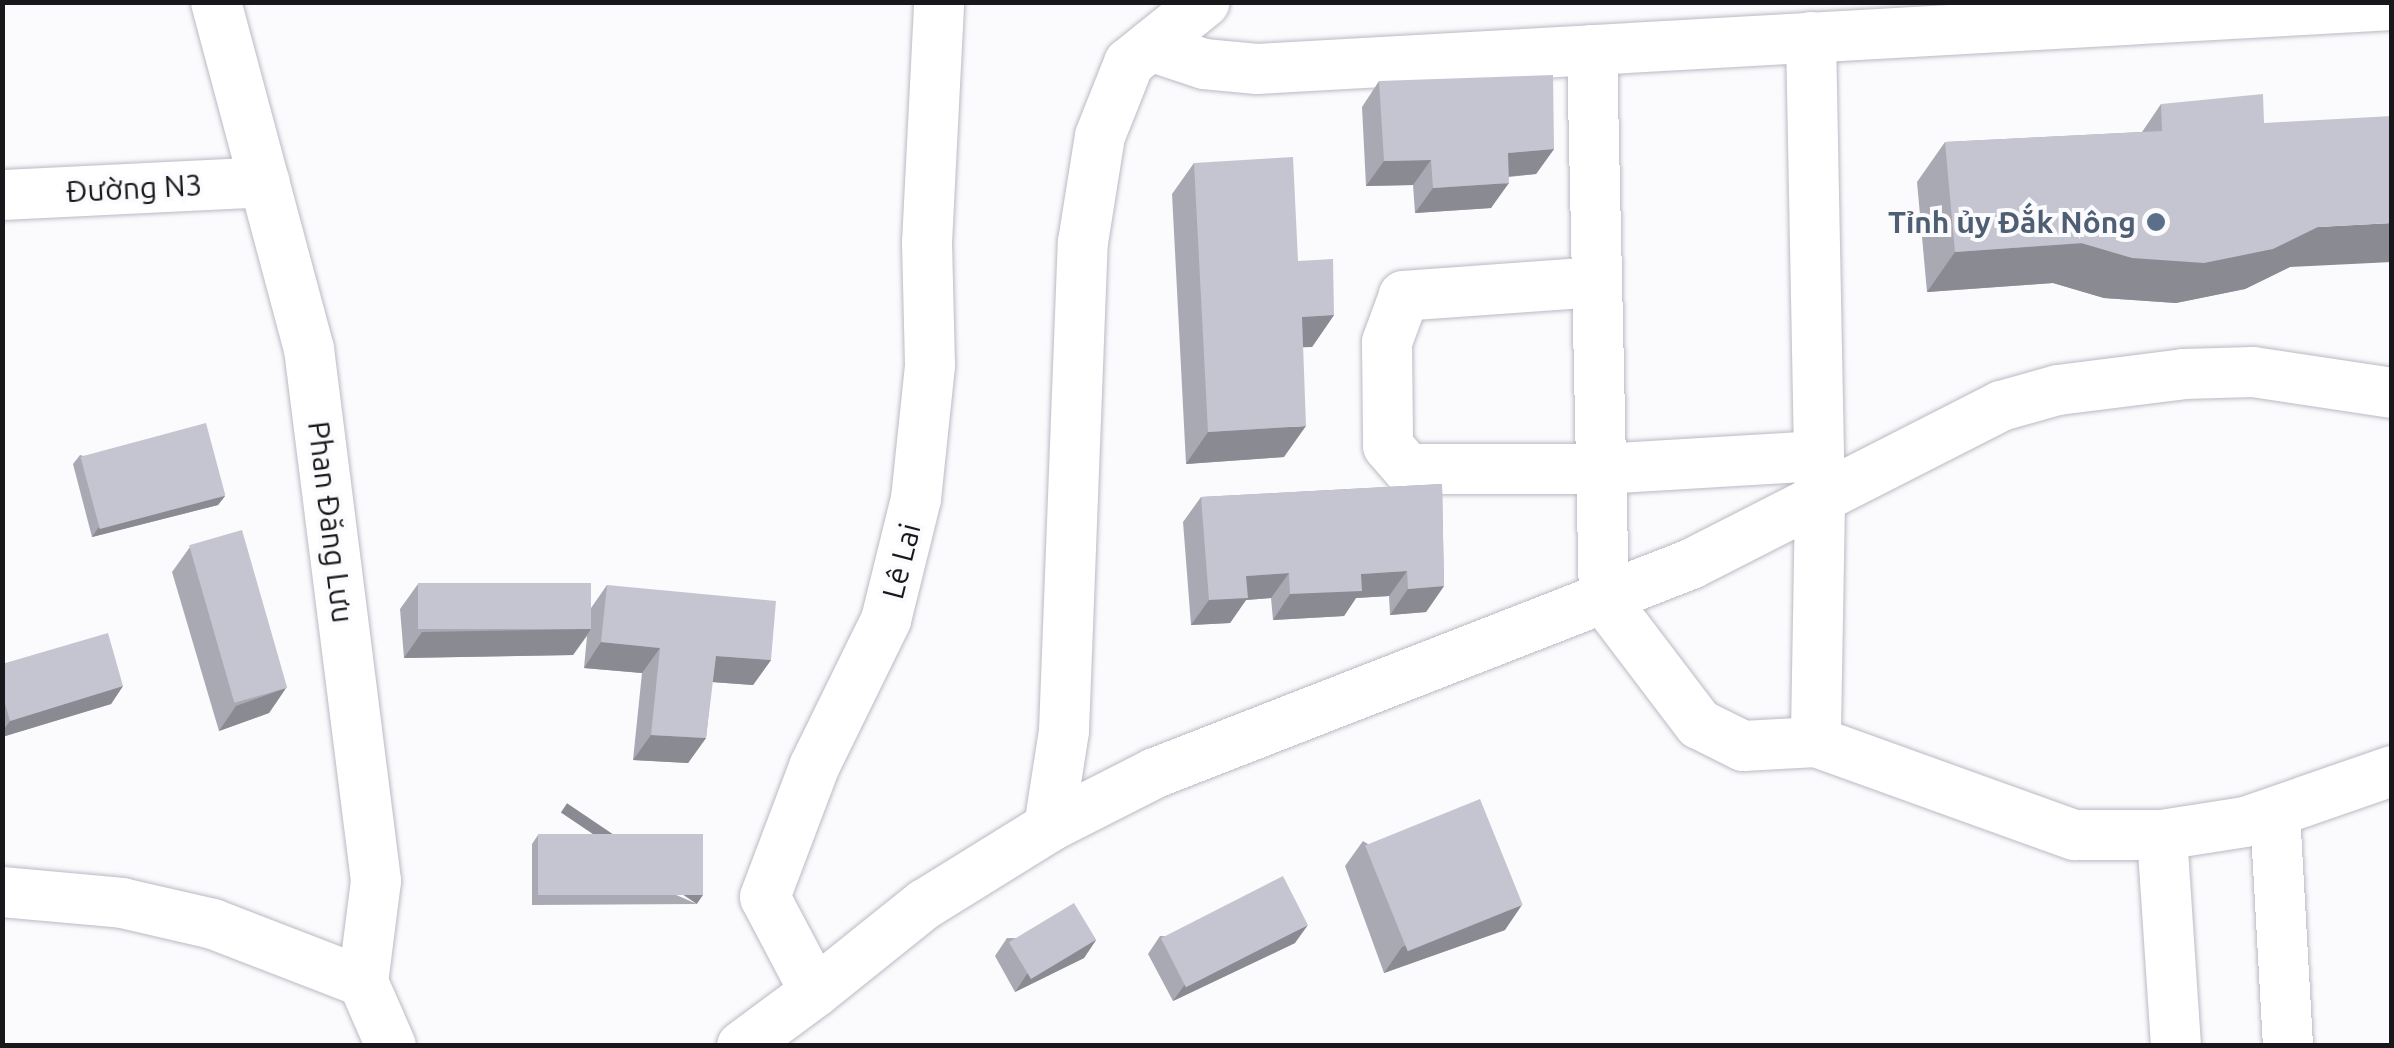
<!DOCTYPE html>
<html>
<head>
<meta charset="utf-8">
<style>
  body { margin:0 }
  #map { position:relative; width:2394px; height:1048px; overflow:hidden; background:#fbfbfd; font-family:Ubuntu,sans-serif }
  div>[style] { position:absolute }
  .roads { filter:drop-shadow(0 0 2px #b9bac4) drop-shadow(0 0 2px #b9bac4) }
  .minor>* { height:50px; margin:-25px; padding:0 25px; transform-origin:25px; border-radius:25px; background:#fff }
  .wall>* { inset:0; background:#a9a9b3 }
  .shaded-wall>* { inset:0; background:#898a92; transform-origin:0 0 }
  .building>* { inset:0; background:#c4c5d0; transform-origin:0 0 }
  .dots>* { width:28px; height:28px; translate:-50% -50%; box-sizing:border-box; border:5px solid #fbfbfd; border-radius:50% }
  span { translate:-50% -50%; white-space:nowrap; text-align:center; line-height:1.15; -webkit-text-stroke:8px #fbfbfd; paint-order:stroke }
  .street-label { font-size:30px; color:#18181c }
  .service-label { font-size:30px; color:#4e5e75; font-weight:700 }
  .right { translate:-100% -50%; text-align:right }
  .frame { position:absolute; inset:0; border:5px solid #18181c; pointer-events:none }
</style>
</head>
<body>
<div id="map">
  <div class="roads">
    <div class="minor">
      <i style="left:216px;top:2px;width:359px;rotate:75deg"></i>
      <i style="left:309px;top:349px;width:536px;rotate:82.82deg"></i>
      <i style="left:376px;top:881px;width:102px;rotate:97.3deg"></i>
      <i style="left:363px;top:982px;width:70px;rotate:66.4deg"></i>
      <i style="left:1811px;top:37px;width:465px;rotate:88.9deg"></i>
      <i style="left:1820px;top:502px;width:240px;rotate:91deg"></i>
      <i style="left:1150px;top:46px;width:57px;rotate:18.4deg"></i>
      <i style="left:1204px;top:64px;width:53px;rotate:5.4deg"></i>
      <i style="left:1257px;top:69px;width:1137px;rotate:-3.23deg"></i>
      <i style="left:1592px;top:50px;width:549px;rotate:88.75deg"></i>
      <i style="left:1604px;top:599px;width:157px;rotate:52.8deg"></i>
      <i style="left:1699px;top:724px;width:49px;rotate:26.6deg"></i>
      <i style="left:1743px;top:746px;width:73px;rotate:-3.1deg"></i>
      <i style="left:1816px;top:742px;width:275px;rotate:19.8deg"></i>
      <i style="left:2075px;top:835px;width:87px"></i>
      <i style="left:2162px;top:835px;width:84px;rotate:-8.9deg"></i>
      <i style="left:2245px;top:822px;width:156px;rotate:-19.1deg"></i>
      <i style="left:2px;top:195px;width:263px;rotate:-2.8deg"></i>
      <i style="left:1597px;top:282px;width:194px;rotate:175.9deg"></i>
      <i style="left:1404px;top:296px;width:49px;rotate:110.3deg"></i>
      <i style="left:1387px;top:342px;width:104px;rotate:89.4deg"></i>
      <i style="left:1388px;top:446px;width:30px;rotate:49deg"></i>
      <i style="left:1408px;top:469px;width:193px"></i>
      <i style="left:1601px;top:469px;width:218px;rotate:-3.4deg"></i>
      <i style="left:2275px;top:813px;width:233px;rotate:86.8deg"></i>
      <i style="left:1049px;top:827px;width:97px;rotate:-81.1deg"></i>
      <i style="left:1064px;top:731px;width:489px;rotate:-87.8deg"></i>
      <i style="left:1083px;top:242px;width:107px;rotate:-80.9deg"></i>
      <i style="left:1100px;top:136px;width:79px;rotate:-68.3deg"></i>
      <i style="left:1129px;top:63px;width:97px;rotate:-38.8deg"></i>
      <i style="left:2162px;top:835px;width:211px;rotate:86.2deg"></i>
      <i style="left:2px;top:892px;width:121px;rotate:5.2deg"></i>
      <i style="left:122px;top:903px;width:93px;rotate:13deg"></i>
      <i style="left:213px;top:924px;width:161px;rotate:21.1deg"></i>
      <i style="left:815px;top:992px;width:141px;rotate:-38.7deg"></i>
      <i style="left:925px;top:904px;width:146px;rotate:-31.8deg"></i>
      <i style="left:1049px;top:827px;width:119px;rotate:-27deg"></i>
      <i style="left:1155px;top:773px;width:575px;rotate:-21.3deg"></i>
      <i style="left:1691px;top:564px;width:348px;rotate:-27deg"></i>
      <i style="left:2001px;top:406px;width:59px;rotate:-15.7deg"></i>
      <i style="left:2058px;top:390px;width:127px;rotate:-7.2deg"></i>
      <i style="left:2184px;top:374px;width:69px;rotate:-1.7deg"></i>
      <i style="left:2253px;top:372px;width:141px;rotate:8.6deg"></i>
      <i style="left:742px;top:1046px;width:91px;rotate:-36.5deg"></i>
      <i style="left:815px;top:992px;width:107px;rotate:-117.8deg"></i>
      <i style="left:765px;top:897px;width:139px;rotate:-69.3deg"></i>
      <i style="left:814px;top:767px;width:164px;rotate:-63.9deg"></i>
      <i style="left:886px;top:620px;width:125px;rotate:-76.1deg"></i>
      <i style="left:916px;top:499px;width:135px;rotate:-84deg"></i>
      <i style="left:930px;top:365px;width:122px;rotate:-91.4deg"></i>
      <i style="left:927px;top:243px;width:241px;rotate:-87.1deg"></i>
    </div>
  </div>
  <div class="wall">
    <i style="clip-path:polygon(1379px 81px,1554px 149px,1536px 174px,1509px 177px,1491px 208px,1415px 213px,1413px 185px,1366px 186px,1362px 107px)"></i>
    <i style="clip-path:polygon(2161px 104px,2264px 123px,2290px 267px,2245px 289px,2176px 303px,2104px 298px,2053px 283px,1927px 292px,1917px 182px,1945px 142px,2142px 132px)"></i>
    <i style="clip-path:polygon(1194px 163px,1298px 261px,1334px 315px,1312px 347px,1303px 347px,1284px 457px,1186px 464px,1172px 194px)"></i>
    <i style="clip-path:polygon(80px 455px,225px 496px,218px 505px,92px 537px,73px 464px)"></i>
    <i style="clip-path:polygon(1442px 484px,1444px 586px,1426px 612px,1390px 615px,1389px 596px,1356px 598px,1344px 616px,1273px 620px,1271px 598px,1246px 600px,1230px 623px,1191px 625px,1183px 522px,1201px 497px)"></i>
    <i style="clip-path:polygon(190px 547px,286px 688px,269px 713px,219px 731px,172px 572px)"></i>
    <i style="clip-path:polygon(418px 584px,591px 608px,607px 585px,771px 660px,753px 685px,712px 682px,706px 738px,688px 763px,633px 760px,642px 673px,584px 668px,587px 636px,573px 655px,404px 658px,400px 609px)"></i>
    <i style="clip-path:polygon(2px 664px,123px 686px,111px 704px,2px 737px)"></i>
    <i style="clip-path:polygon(538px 835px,697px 904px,532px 905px,532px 844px)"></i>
    <i style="clip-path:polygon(1363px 841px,1505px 930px,1384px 973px,1345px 866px)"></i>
    <i style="clip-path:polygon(1160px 936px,1295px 943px,1173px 1001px,1148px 954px)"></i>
    <i style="clip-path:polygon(1007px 938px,1096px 940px,1084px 958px,1015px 992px,995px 956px)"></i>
  </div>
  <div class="shaded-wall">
    <i style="clip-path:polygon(1554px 149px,1536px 174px,1491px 178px,1508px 153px)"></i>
    <i style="clip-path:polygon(1431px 160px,1413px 185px,1366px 186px,1384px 161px)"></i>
    <i style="clip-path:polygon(1509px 183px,1491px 208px,1415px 213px,1433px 188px)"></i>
    <i style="clip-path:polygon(2392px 223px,2392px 262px,2290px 267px,2245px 289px,2176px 303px,2104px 298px,2053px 283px,1927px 292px,1955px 252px,2318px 227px)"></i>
    <i style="clip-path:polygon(1334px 315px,1312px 347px,1280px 348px,1302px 317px)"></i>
    <i style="clip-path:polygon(1306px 426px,1284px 457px,1186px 464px,1208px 432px)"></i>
    <i style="clip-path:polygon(225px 496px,218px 505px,92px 537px,98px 528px)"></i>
    <i style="clip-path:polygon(1407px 571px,1389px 596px,1356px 598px,1344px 616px,1273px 620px,1290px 594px,1361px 574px)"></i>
    <i style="clip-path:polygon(1289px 573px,1271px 598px,1246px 600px,1230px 623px,1191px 625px,1209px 600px,1246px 576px)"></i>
    <i style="clip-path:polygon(1444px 586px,1426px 612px,1390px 615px,1408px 589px)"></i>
    <i style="clip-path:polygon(591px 629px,573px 655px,404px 658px,422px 632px)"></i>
    <i style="clip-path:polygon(601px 642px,660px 648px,642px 673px,584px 668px)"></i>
    <i style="clip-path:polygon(716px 656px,771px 660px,753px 685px,698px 681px)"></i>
    <i style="clip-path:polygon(123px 686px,111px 704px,2px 737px,2px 732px,10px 721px)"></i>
    <i style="clip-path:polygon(286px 688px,269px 713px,219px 731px,236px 706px)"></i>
    <i style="clip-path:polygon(651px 735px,706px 738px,688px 763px,633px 760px)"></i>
    <i style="left:703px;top:895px;width:11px;height:164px;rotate:124deg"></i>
    <i style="clip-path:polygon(1522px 905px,1505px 930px,1384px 973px,1402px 947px)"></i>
    <i style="clip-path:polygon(1308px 925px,1295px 943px,1173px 1001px,1186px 983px)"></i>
    <i style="clip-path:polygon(1096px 940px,1084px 958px,1015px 992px,1027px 974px)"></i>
  </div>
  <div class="building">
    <i style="clip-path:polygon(1553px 75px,1554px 149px,1508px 153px,1509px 183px,1433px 188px,1431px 160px,1384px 161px,1379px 81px)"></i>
    <i style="clip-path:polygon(2263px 94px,2264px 123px,2392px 116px,2392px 223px,2318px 227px,2273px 249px,2204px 263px,2132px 258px,2081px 243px,1955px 252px,1945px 142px,2162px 131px,2161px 104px)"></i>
    <i style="clip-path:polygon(1293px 157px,1298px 261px,1333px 259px,1334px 315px,1302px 317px,1306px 426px,1208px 432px,1194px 163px)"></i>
    <i style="left:206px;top:423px;width:75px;height:130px;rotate:75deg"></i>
    <i style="clip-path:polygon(1442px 484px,1444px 586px,1408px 589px,1407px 571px,1361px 574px,1362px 591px,1290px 594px,1289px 573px,1246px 576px,1248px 598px,1209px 600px,1201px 497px)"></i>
    <i style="left:242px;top:530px;width:164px;height:55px;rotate:74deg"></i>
    <i style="left:591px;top:583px;width:46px;height:173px;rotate:90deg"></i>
    <i style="clip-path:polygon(607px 585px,776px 601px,771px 660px,716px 656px,706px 738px,651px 735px,660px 648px,601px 642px)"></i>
    <i style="clip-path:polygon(108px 633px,123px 686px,10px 721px,2px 693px,2px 664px)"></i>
    <i style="left:1480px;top:799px;width:114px;height:124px;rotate:68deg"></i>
    <i style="left:703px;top:834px;width:61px;height:165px;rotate:90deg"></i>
    <i style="left:1283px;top:876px;width:55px;height:137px;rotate:63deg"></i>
    <i style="left:1074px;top:903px;width:43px;height:76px;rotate:59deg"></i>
  </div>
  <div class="dots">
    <i style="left:2156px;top:222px;background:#5c6f8a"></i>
  </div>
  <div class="street-label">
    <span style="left:134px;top:188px;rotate:-3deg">Đường N3</span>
    <span style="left:331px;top:522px;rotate:83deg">Phan Đăng Lưu</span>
    <span style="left:901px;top:561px;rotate:-76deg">Lê Lai</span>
  </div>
  <div class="service-label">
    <span class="right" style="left:2136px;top:222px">Tỉnh ủy Đắk Nông</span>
  </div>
  <div class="frame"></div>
</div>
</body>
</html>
